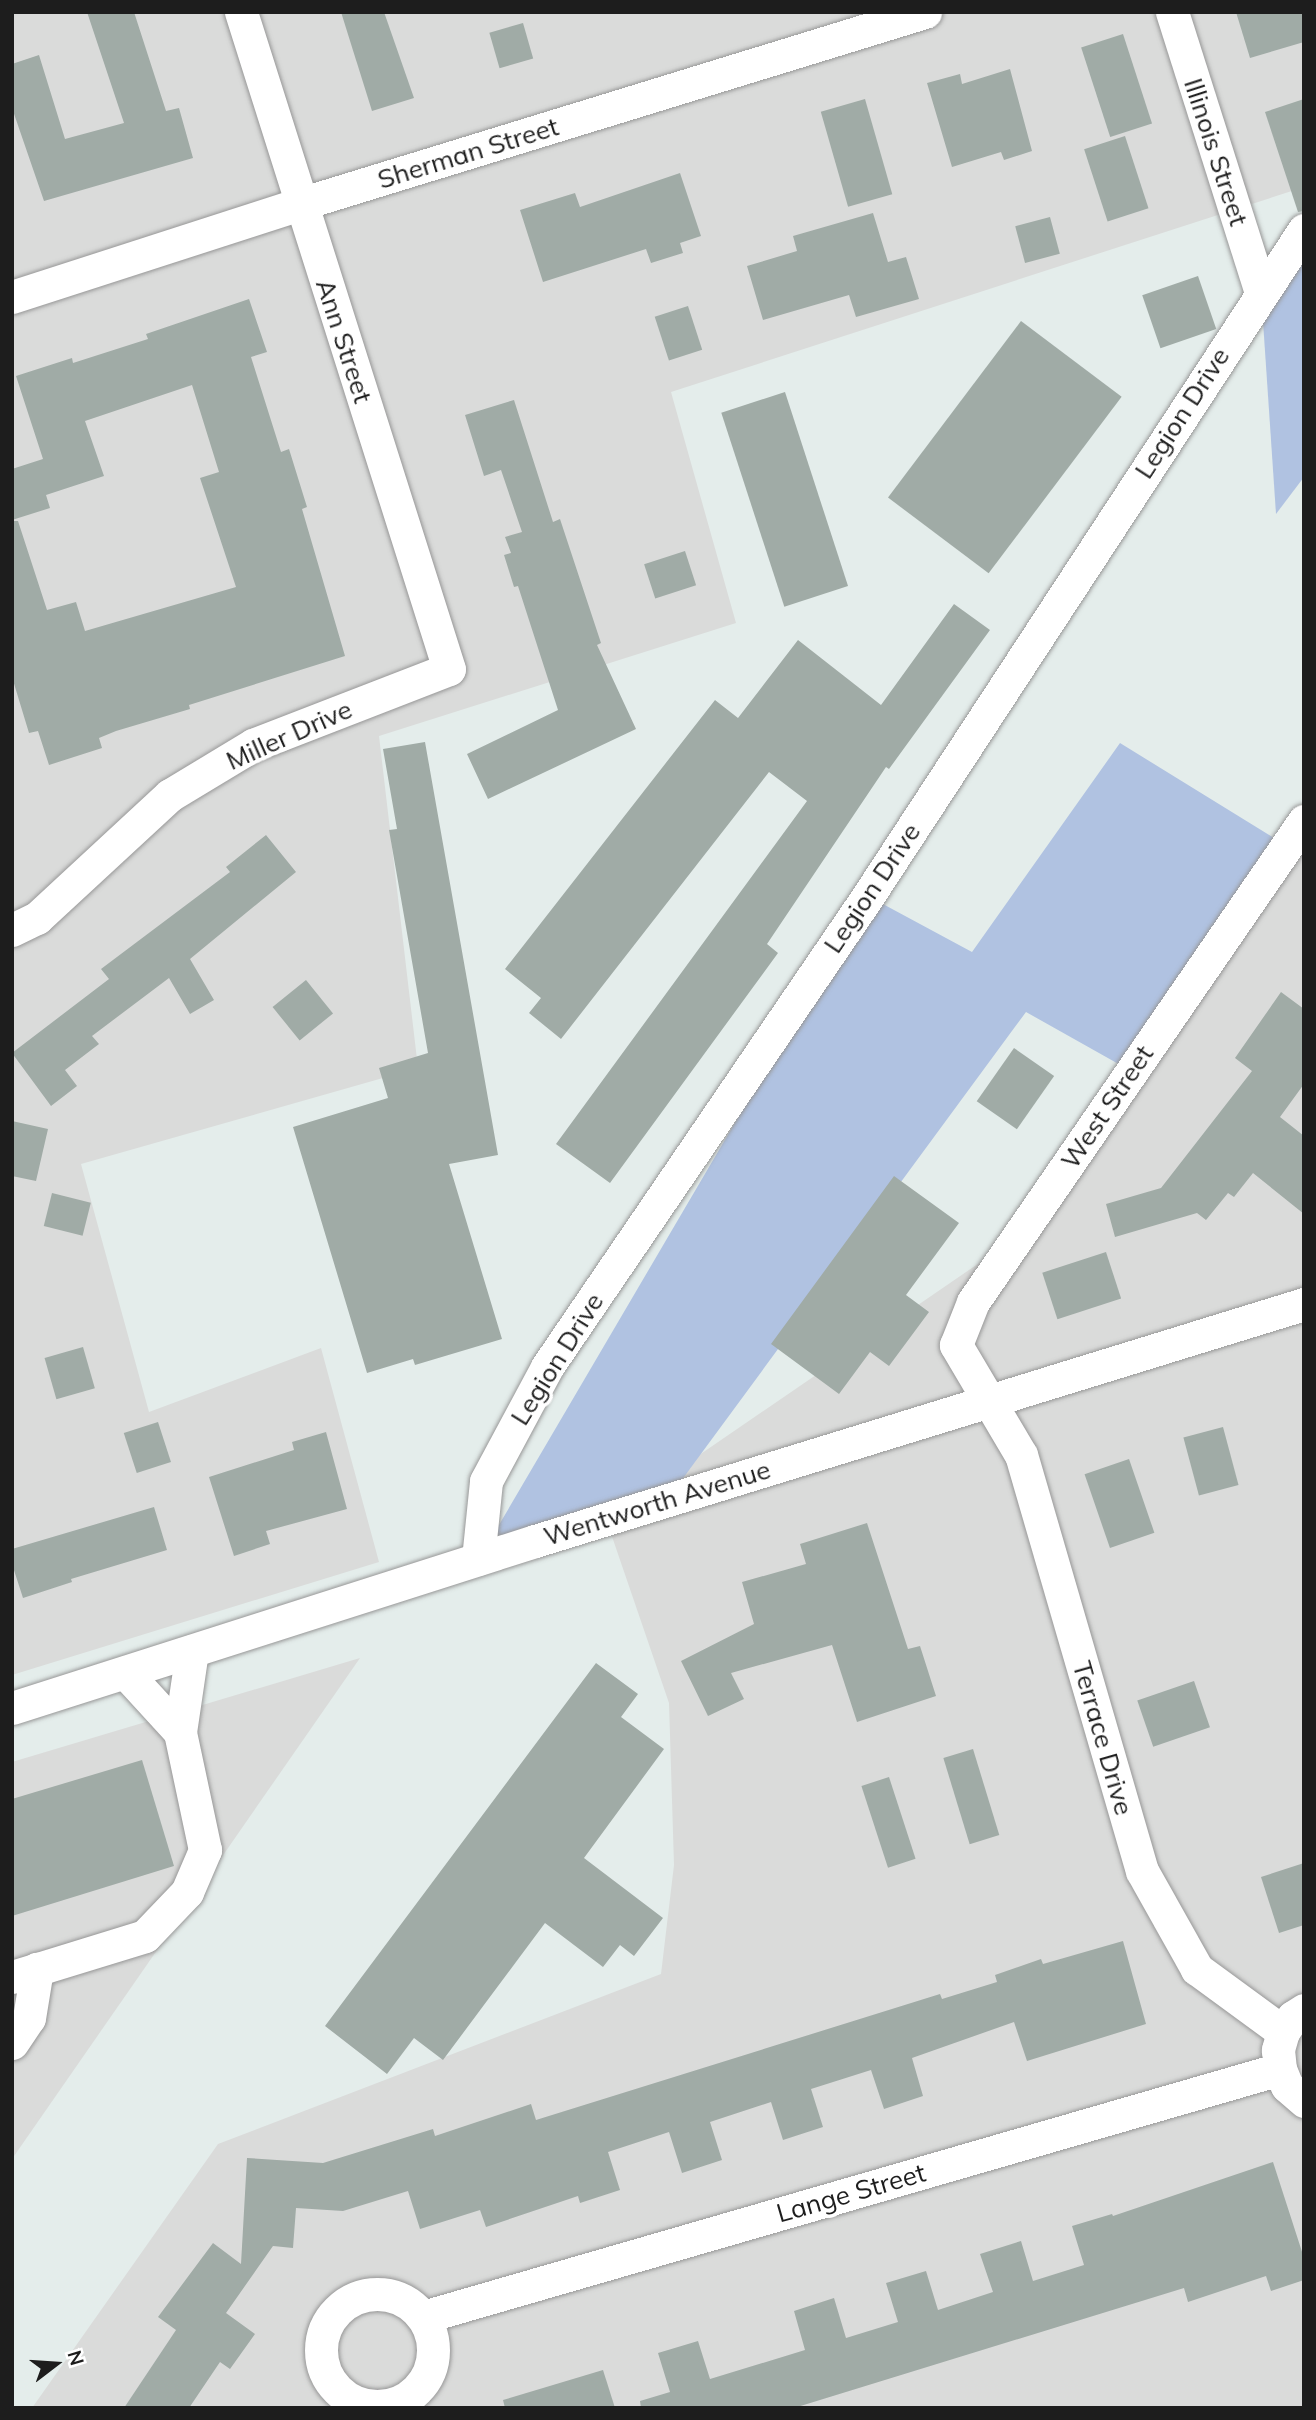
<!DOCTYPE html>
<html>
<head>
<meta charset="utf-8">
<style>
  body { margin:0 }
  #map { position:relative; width:1316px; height:2420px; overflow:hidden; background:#e4edeb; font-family:Mulish,sans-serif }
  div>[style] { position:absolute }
  .residential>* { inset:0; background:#dadbda }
  .grass>* { inset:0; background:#b0c2e1 }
  .building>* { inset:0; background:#a0aba6; transform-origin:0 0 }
  .roads { filter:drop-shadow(0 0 2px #979797) drop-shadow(0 0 2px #979797) }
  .minor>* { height:33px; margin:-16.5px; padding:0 16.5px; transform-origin:16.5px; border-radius:16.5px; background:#fff }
  .minor>.ring { margin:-16.5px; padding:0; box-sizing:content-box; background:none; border:33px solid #fff; border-radius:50% }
  span { translate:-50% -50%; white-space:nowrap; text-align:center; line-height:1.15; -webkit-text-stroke:7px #fff; paint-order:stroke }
  .street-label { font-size:26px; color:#1d1d1d }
  .frame { position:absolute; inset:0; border:14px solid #1d1d1d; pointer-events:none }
  .north { position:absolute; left:21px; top:2329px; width:70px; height:70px; -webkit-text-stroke:5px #fff; paint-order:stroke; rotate:73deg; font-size:19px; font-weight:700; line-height:28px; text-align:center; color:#1d1d1d }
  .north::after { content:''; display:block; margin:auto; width:24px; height:32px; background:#1d1d1d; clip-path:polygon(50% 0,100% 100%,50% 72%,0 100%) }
</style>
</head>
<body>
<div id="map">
  <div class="residential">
    <i style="clip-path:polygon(12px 12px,1304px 12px,1304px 181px,1298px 189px,671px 392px,736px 623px,379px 736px,418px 1068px,81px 1164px,149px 1412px,321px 1348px,379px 1562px,12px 1675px)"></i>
    <i style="clip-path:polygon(1304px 812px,1304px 2408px,32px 2408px,218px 2144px,661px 1974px,674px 1865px,669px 1703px,606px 1519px,985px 1259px)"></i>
    <i style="clip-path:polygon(360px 1658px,12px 2159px,12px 1762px)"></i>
  </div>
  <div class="grass">
    <i style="clip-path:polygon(1304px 230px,1304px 477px,1276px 514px,1261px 292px)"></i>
    <i style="clip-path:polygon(1120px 743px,1287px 846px,1131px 1071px,1026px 1012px,667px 1500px,479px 1559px,868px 896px,972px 952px)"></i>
  </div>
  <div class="building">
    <i style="clip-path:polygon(87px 12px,134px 12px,166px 111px,179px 108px,193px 158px,44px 201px,12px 108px,12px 64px,39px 55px,65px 139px,124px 123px)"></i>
    <i style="clip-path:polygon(341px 12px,384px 12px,414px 98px,372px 111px)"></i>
    <i style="clip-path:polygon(1236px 12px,1304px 12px,1304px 42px,1250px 58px)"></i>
    <i style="left:523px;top:23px;width:37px;height:35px;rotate:74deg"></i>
    <i style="left:1123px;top:34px;width:94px;height:44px;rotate:72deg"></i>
    <i style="clip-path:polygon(1010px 69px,1032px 151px,1004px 160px,1001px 152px,952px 167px,927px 83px,960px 74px,962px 84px)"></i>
    <i style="left:865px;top:99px;width:99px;height:46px;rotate:74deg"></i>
    <i style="clip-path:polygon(1304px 99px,1304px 211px,1298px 212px,1265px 112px)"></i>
    <i style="left:1125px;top:136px;width:76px;height:43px;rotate:72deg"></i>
    <i style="clip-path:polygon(680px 173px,701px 236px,680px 243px,683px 253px,651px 263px,646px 249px,543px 282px,520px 210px,575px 193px,580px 207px)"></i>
    <i style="clip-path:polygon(873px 213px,888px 262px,906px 257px,919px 299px,856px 317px,849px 295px,763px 320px,747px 266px,797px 251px,793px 236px)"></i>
    <i style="left:1050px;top:217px;width:38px;height:36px;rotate:75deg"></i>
    <i style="left:1198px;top:276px;width:56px;height:59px;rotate:71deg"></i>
    <i style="clip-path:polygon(249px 299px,267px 352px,251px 357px,281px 452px,289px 449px,307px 507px,302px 509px,345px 656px,189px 705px,190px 709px,116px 731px,99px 738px,102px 748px,49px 765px,38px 731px,29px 733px,12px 677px,12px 521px,18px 521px,47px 610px,76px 602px,85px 631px,236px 587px,200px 478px,219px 472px,192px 385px,85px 421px,104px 476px,46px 495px,50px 508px,12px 520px,12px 469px,43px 459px,16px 376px,72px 358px,73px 363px,148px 339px,146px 334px)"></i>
    <i style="left:688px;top:306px;width:46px;height:35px;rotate:72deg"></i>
    <i style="left:1021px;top:321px;width:126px;height:221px;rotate:37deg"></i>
    <i style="left:785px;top:392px;width:204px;height:67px;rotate:72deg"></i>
    <i style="clip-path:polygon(514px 400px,553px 522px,560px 519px,601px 643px,597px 645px,636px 729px,488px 799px,467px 754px,558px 710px,518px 586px,514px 587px,504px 555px,511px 553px,505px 537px,522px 532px,501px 470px,484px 476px,465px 415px)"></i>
    <i style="left:685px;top:551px;width:36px;height:43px;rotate:72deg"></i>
    <i style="clip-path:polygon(954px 604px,990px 630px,889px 769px,886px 767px,767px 944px,778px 953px,610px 1183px,556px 1144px,807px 801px,769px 772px,561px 1039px,529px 1013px,541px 998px,505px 969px,715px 700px,738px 718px,798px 640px,881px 705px)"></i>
    <i style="clip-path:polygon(425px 742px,498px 1155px,449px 1164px,502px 1339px,415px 1365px,413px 1359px,367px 1373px,293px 1127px,388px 1098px,379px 1068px,428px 1053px,389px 830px,397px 829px,383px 749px)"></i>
    <i style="clip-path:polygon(266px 835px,296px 872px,190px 959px,214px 1000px,190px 1014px,169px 978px,92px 1036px,99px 1044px,65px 1070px,77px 1086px,51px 1106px,12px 1053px,109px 979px,101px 969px,230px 872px,226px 867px)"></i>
    <i style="left:306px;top:980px;width:43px;height:43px;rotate:51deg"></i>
    <i style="clip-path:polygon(1281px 992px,1304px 1009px,1304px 1084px,1280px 1117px,1304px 1136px,1304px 1214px,1253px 1173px,1234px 1197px,1228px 1193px,1206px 1220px,1197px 1213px,1115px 1237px,1106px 1204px,1161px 1188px,1252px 1071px,1235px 1058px)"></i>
    <i style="left:1014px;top:1048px;width:49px;height:65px;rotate:35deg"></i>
    <i style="clip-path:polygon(12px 1121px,48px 1129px,36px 1181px,12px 1176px)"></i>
    <i style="clip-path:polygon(894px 1176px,959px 1223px,906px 1295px,929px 1312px,889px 1366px,870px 1352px,839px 1394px,771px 1344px)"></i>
    <i style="left:52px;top:1193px;width:40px;height:34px;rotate:14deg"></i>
    <i style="left:1106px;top:1252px;width:49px;height:67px;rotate:72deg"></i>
    <i style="left:83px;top:1347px;width:43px;height:40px;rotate:74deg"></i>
    <i style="left:158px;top:1422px;width:42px;height:36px;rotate:72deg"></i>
    <i style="left:1223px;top:1427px;width:60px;height:41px;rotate:75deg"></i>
    <i style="clip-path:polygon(326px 1432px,347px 1509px,266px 1531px,270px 1544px,234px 1556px,209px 1477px,294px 1450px,292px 1442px)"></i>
    <i style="left:1129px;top:1459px;width:78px;height:47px;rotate:71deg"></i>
    <i style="clip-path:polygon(154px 1507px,167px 1550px,71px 1579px,72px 1582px,23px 1598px,12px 1564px,12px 1549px)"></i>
    <i style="clip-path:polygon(867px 1523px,908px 1649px,920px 1646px,936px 1696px,857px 1722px,832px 1645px,731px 1673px,744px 1699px,708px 1716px,681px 1661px,754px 1624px,742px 1582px,806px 1564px,800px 1544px)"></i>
    <i style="clip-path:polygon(596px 1663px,638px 1694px,621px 1717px,664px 1749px,584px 1858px,663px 1918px,634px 1956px,620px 1945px,603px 1967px,545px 1923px,443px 2060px,414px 2038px,387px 2074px,325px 2026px)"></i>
    <i style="left:1194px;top:1681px;width:49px;height:60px;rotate:71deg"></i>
    <i style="left:973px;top:1749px;width:90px;height:31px;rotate:73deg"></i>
    <i style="clip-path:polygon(142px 1760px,174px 1866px,12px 1916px,12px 1799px)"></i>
    <i style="left:889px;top:1777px;width:86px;height:29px;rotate:72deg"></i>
    <i style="clip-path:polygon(1304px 1863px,1304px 1925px,1279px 1933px,1261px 1877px)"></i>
    <i style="clip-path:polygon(1123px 1941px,1146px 2024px,1027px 2061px,1014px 2022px,912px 2058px,923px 2096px,884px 2109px,871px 2070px,811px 2089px,823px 2127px,783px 2140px,771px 2102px,710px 2122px,722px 2160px,682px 2173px,669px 2132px,608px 2152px,620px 2190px,580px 2203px,578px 2196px,486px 2227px,480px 2210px,420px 2229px,408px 2191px,343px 2211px,296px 2208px,293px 2248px,273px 2246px,226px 2313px,255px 2334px,230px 2369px,220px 2362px,189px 2408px,124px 2408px,176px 2330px,158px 2317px,213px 2243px,241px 2264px,247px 2158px,323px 2163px,433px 2129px,435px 2136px,531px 2104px,536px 2120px,940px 1994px,942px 1999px,997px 1982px,995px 1975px,1041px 1959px,1043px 1964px)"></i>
    <i style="clip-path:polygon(1273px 2162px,1304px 2258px,1304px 2280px,1271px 2291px,1266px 2276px,1188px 2302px,1184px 2288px,794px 2408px,641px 2408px,640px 2401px,670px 2392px,658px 2353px,698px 2341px,710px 2379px,805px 2350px,794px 2311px,834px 2298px,846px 2338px,898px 2322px,886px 2283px,926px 2271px,938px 2310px,993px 2292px,980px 2254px,1021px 2241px,1033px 2281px,1084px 2265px,1072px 2226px,1112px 2214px,1113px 2216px)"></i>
    <i style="clip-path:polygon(603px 2370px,615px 2408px,505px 2408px,503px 2400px)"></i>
  </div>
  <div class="roads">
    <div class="minor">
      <i style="left:1172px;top:12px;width:294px;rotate:72.4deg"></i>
      <i style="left:12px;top:297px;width:303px;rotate:-17.9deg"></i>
      <i style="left:300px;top:204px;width:654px;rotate:-17.08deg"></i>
      <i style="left:12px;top:930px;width:28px;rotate:-26deg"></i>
      <i style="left:37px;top:918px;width:181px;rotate:-42.8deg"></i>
      <i style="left:170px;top:795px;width:97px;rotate:-31.1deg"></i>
      <i style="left:253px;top:745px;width:210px;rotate:-21.2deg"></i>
      <i style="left:449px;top:669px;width:689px;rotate:-107.57deg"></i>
      <i style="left:478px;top:1559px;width:78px;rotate:-84.1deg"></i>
      <i style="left:486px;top:1481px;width:129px;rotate:-61.8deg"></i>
      <i style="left:547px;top:1367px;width:570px;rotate:-55.72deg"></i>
      <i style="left:868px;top:896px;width:796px;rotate:-56.79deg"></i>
      <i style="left:12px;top:1708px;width:549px;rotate:-17.71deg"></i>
      <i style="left:535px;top:1541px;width:805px;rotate:-17.13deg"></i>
      <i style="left:180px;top:1732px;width:82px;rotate:-81.6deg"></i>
      <i style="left:12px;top:1977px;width:139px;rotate:-17.1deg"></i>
      <i style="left:145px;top:1936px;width:61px;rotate:-46.3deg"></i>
      <i style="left:187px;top:1892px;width:46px;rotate:-66.8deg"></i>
      <i style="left:205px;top:1850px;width:121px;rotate:-102deg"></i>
      <i style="left:180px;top:1732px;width:81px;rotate:-132.5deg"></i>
      <i style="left:1304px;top:2010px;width:13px;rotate:148deg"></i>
      <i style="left:1293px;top:2017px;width:18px;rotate:124deg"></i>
      <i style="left:1283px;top:2032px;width:19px;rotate:106deg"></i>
      <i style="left:1278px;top:2050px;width:19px;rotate:84deg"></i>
      <i style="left:1280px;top:2069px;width:18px;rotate:68deg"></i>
      <i style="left:1287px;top:2086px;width:23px;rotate:41deg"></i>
      <i style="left:1283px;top:2032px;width:107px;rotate:-143.8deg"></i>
      <i style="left:1197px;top:1969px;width:112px;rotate:-119.3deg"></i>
      <i style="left:1142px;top:1871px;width:433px;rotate:-106.2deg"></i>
      <i style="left:1021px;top:1455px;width:128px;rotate:-120.6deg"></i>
      <i style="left:956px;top:1345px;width:46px;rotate:-68.4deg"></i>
      <i style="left:973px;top:1302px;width:584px;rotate:-55.47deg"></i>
      <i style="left:12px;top:2043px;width:30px;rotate:-56deg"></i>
      <i style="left:29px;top:2018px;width:50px;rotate:-80.7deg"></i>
      <i class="ring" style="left:321px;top:2294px;width:79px;height:79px"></i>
      <i style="left:423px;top:2317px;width:892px;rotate:-16.14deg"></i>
    </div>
  </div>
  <div class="street-label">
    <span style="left:1216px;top:152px;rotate:72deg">Illinois Street</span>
    <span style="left:468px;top:153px;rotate:-17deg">Sherman Street</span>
    <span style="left:344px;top:341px;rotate:72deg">Ann Street</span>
    <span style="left:1182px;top:413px;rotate:-57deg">Legion Drive</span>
    <span style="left:289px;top:735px;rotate:-24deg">Miller Drive</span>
    <span style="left:872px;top:888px;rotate:-56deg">Legion Drive</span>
    <span style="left:1107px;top:1107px;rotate:-56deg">West Street</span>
    <span style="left:557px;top:1359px;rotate:-58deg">Legion Drive</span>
    <span style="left:657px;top:1503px;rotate:-17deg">Wentworth Avenue</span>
    <span style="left:1103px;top:1738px;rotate:74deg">Terrace Drive</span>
    <span style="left:851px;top:2193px;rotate:-16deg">Lange Street</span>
  </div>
  <div class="frame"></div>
  <div class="north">N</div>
</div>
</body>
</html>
